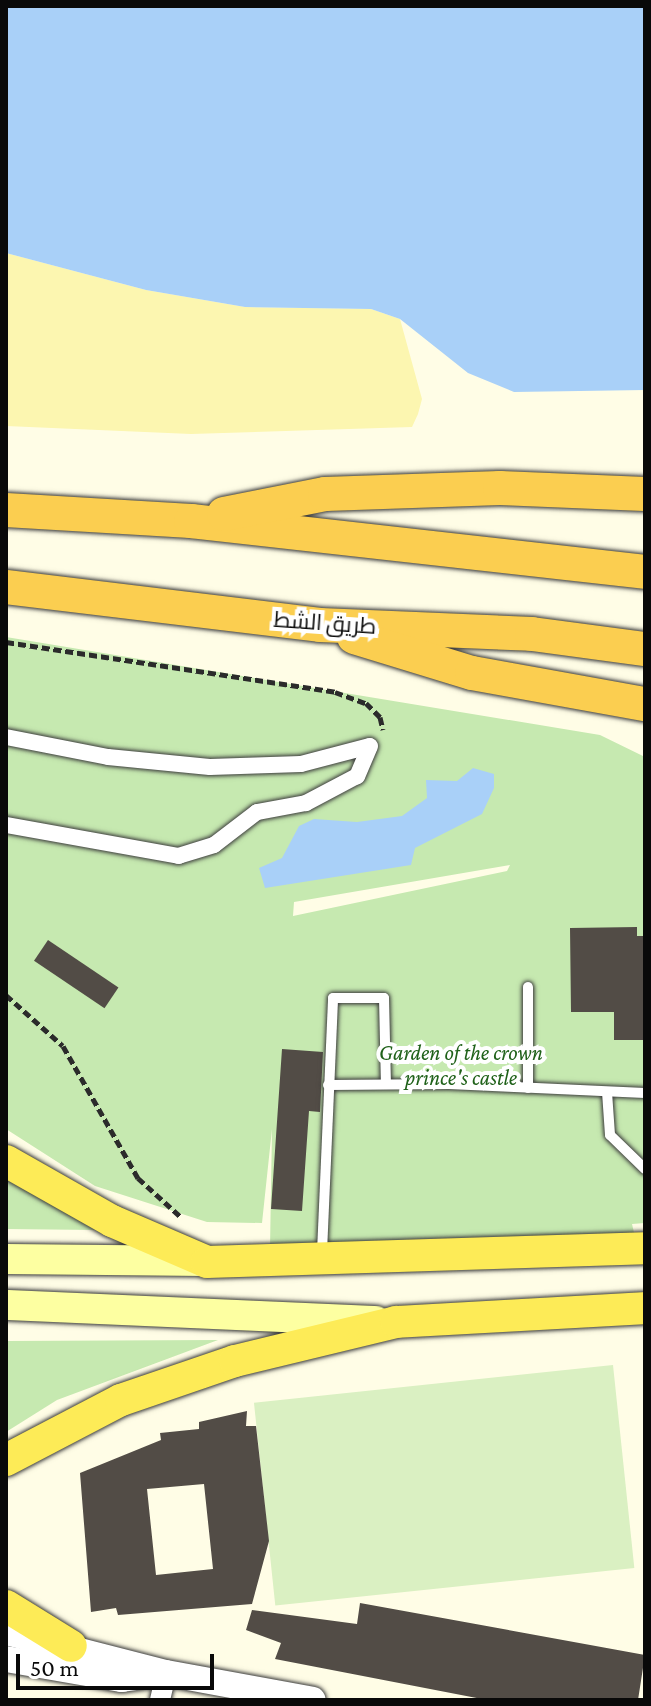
<!DOCTYPE html>
<html>
<head>
<meta charset="utf-8">
<style>
  body { margin:0 }
  #map { position:relative; width:651px; height:1706px; overflow:hidden; background:#fffde6; font-family:"Crimson Pro",Cairo,serif }
  div>[style] { position:absolute }
  .green>* { inset:0; background:#c6e9b0 }
  .sand>* { inset:0; background:#fcf6b0 }
  .pitch>* { inset:0; background:#daf0c2; transform-origin:0 0 }
  .water>* { inset:0; background:#a9d0f8 }
  .building>* { inset:0; background:#524c46; transform-origin:0 0 }
  .path>* { height:5px; margin-top:-2.5px; transform-origin:0; background:repeating-linear-gradient(90deg,#2b2b2b 0 8px,transparent 0 12px) }
  .roads { filter:drop-shadow(0 0 2px #3c3c3c) drop-shadow(0 0 2px #3c3c3c) }
  .service>* { height:10px; margin:-5px; padding:0 5px; transform-origin:5px; border-radius:5px; background:#fff }
  .pedestrian>* { height:16px; margin:-8px; padding:0 8px; transform-origin:8px; border-radius:8px; background:#fff }
  .minor>* { height:20px; margin:-10px; padding:0 10px; transform-origin:10px; border-radius:10px; background:#fff }
  .tertiary>* { height:26px; margin:-13px; padding:0 13px; transform-origin:13px; border-radius:13px; background:#fff }
  .secondary>* { height:30px; margin:-15px; padding:0 15px; transform-origin:15px; border-radius:15px; background:#fdffa1 }
  .primary>* { height:32px; margin:-16px; padding:0 16px; transform-origin:16px; border-radius:16px; background:#fdeb57 }
  .trunk>* { height:34px; margin:-17px; padding:0 17px; transform-origin:17px; border-radius:17px; background:#fbce50 }
  span { translate:-50% -50%; white-space:nowrap; text-align:center; line-height:1.15; -webkit-text-stroke:8px #fff; paint-order:stroke }
  .street-label { font-size:22px; color:#090909 }
  .park-label { font-size:22px; color:#1f6119; font-style:italic }
  .frame { position:absolute; inset:0; border:8px solid #090909; pointer-events:none }
  .scale { position:absolute; left:16px; top:1654px; width:198px; height:36px; box-sizing:border-box; border:4px solid #090909; border-top:0; padding-left:10px; font-size:24px; line-height:28px; white-space:nowrap; color:#090909; -webkit-text-stroke:6px #fff; paint-order:stroke }
</style>
</head>
<body>
<div id="map">
  <div class="green">
    <i style="clip-path:polygon(evenodd,6px 637px,600px 735px,645px 757px,645px 1223px,632px 1224px,636px 1241px,270px 1248px,272px 1129px,262px 1223px,207px 1222px,95px 1186px,6px 1129px,6px 637px,510px 865px,507px 871px,293px 916px,294px 902px,510px 865px)"></i>
    <i style="clip-path:polygon(6px 1173px,96px 1230px,6px 1229px)"></i>
    <i style="clip-path:polygon(218px 1340px,57px 1400px,6px 1432px,6px 1341px)"></i>
  </div>
  <div class="sand">
    <i style="clip-path:polygon(6px 253px,146px 290px,245px 307px,371px 309px,400px 319px,422px 399px,418px 414px,412px 427px,191px 434px,6px 426px)"></i>
  </div>
  <div class="pitch">
    <i style="left:613px;top:1365px;width:204px;height:361px;rotate:84deg"></i>
  </div>
  <div class="water">
    <i style="clip-path:polygon(6px 6px,645px 6px,645px 390px,514px 392px,468px 373px,400px 319px,371px 309px,245px 307px,146px 290px,6px 253px)"></i>
    <i style="clip-path:polygon(473px 768px,494px 774px,494px 788px,482px 814px,415px 848px,411px 865px,265px 888px,259px 868px,282px 858px,299px 826px,314px 819px,357px 822px,402px 816px,427px 798px,426px 780px,457px 781px)"></i>
  </div>
  <div class="building">
    <i style="clip-path:polygon(637px 927px,637px 936px,645px 936px,645px 1040px,614px 1040px,614px 1012px,571px 1012px,570px 928px)"></i>
    <i style="left:48px;top:940px;width:85px;height:25px;rotate:34deg"></i>
    <i style="clip-path:polygon(282px 1049px,323px 1052px,320px 1112px,309px 1111px,302px 1211px,271px 1209px)"></i>
    <i style="clip-path:polygon(evenodd,247px 1411px,246px 1426px,256px 1426px,269px 1541px,252px 1604px,118px 1615px,116px 1608px,91px 1612px,80px 1473px,161px 1440px,160px 1433px,199px 1429px,199px 1422px,247px 1411px,204px 1484px,213px 1569px,156px 1575px,147px 1489px,204px 1484px)"></i>
    <i style="clip-path:polygon(360px 1603px,645px 1655px,638px 1700px,487px 1700px,275px 1659px,281px 1643px,246px 1630px,252px 1610px,357px 1624px)"></i>
  </div>
  <div class="path">
    <i style="left:6px;top:642px;width:333px;rotate:8.6deg"></i>
    <i style="left:335px;top:692px;width:33px;rotate:20deg"></i>
    <i style="left:366px;top:703px;width:20px;rotate:45deg"></i>
    <i style="left:380px;top:717px;width:13px;rotate:77deg"></i>
    <i style="left:6px;top:995px;width:76px;rotate:41.8deg"></i>
    <i style="left:63px;top:1046px;width:152px;rotate:60.4deg"></i>
    <i style="left:138px;top:1178px;width:59px;rotate:42.3deg"></i>
  </div>
  <div class="roads">
    <div class="service">
      <i style="left:328px;top:1085px;width:121px;rotate:-0.5deg"></i>
      <i style="left:449px;top:1084px;width:196px;rotate:2.6deg"></i>
      <i style="left:528px;top:1088px;width:101px;rotate:-90deg"></i>
      <i style="left:607px;top:1092px;width:43px;rotate:86deg"></i>
      <i style="left:610px;top:1135px;width:49px;rotate:44.2deg"></i>
      <i style="left:322px;top:1252px;width:254px;rotate:-87.5deg"></i>
      <i style="left:333px;top:998px;width:51px"></i>
      <i style="left:384px;top:998px;width:86px;rotate:88.7deg"></i>
    </div>
    <div class="pedestrian">
      <i style="left:6px;top:737px;width:104px;rotate:11.1deg"></i>
      <i style="left:108px;top:757px;width:102px;rotate:5.6deg"></i>
      <i style="left:210px;top:767px;width:91px;rotate:-1.9deg"></i>
      <i style="left:301px;top:764px;width:71px;rotate:-14.6deg"></i>
      <i style="left:370px;top:746px;width:33px;rotate:113deg"></i>
      <i style="left:357px;top:776px;width:58px;rotate:152.1deg"></i>
      <i style="left:306px;top:803px;width:50px;rotate:169.6deg"></i>
      <i style="left:257px;top:812px;width:54px;rotate:142.5deg"></i>
      <i style="left:214px;top:845px;width:37px;rotate:163deg"></i>
      <i style="left:179px;top:856px;width:176px;rotate:-169.8deg"></i>
    </div>
    <div class="minor">
      <i style="left:160px;top:1700px;width:28px;rotate:-77deg"></i>
    </div>
    <div class="tertiary">
      <i style="left:6px;top:1632px;width:165px;rotate:14.4deg"></i>
      <i style="left:166px;top:1673px;width:149px;rotate:10.4deg"></i>
      <i style="left:6px;top:1659px;width:118px;rotate:9.8deg"></i>
      <i style="left:122px;top:1679px;width:28px;rotate:-8deg"></i>
    </div>
    <div class="secondary">
      <i style="left:6px;top:1259px;width:199px;rotate:0.6deg"></i>
      <i style="left:6px;top:1305px;width:370px;rotate:2.5deg"></i>
    </div>
    <div class="primary">
      <i style="left:6px;top:1161px;width:122px;rotate:29.5deg"></i>
      <i style="left:112px;top:1221px;width:103px;rotate:23.3deg"></i>
      <i style="left:207px;top:1262px;width:438px;rotate:-1.8deg"></i>
      <i style="left:6px;top:1460px;width:130px;rotate:-27.6deg"></i>
      <i style="left:121px;top:1400px;width:120px;rotate:-18.9deg"></i>
      <i style="left:235px;top:1361px;width:166px;rotate:-13.6deg"></i>
      <i style="left:396px;top:1322px;width:249px;rotate:-3.2deg"></i>
      <i style="left:6px;top:1606px;width:76px;rotate:31.6deg"></i>
    </div>
    <div class="trunk">
      <i style="left:6px;top:510px;width:185px;rotate:3.4deg"></i>
      <i style="left:191px;top:521px;width:457px;rotate:6.4deg"></i>
      <i style="left:224px;top:514px;width:103px;rotate:-11.2deg"></i>
      <i style="left:325px;top:494px;width:175px;rotate:-2deg"></i>
      <i style="left:500px;top:488px;width:145px;rotate:2.4deg"></i>
      <i style="left:6px;top:587px;width:316px;rotate:6.9deg"></i>
      <i style="left:320px;top:625px;width:212px;rotate:2.4deg"></i>
      <i style="left:532px;top:634px;width:114px;rotate:7.6deg"></i>
      <i style="left:354px;top:637px;width:123px;rotate:17deg"></i>
      <i style="left:472px;top:673px;width:176px;rotate:10.2deg"></i>
    </div>
  </div>
  <div class="street-label">
    <span style="left:325px;top:623px;rotate:4deg">طريق الشط</span>
  </div>
  <div class="park-label">
    <span style="left:461px;top:1065px">Garden of the crown<br>prince's castle</span>
  </div>
  <div class="frame"></div>
  <div class="scale">50 m</div>
</div>
</body>
</html>
